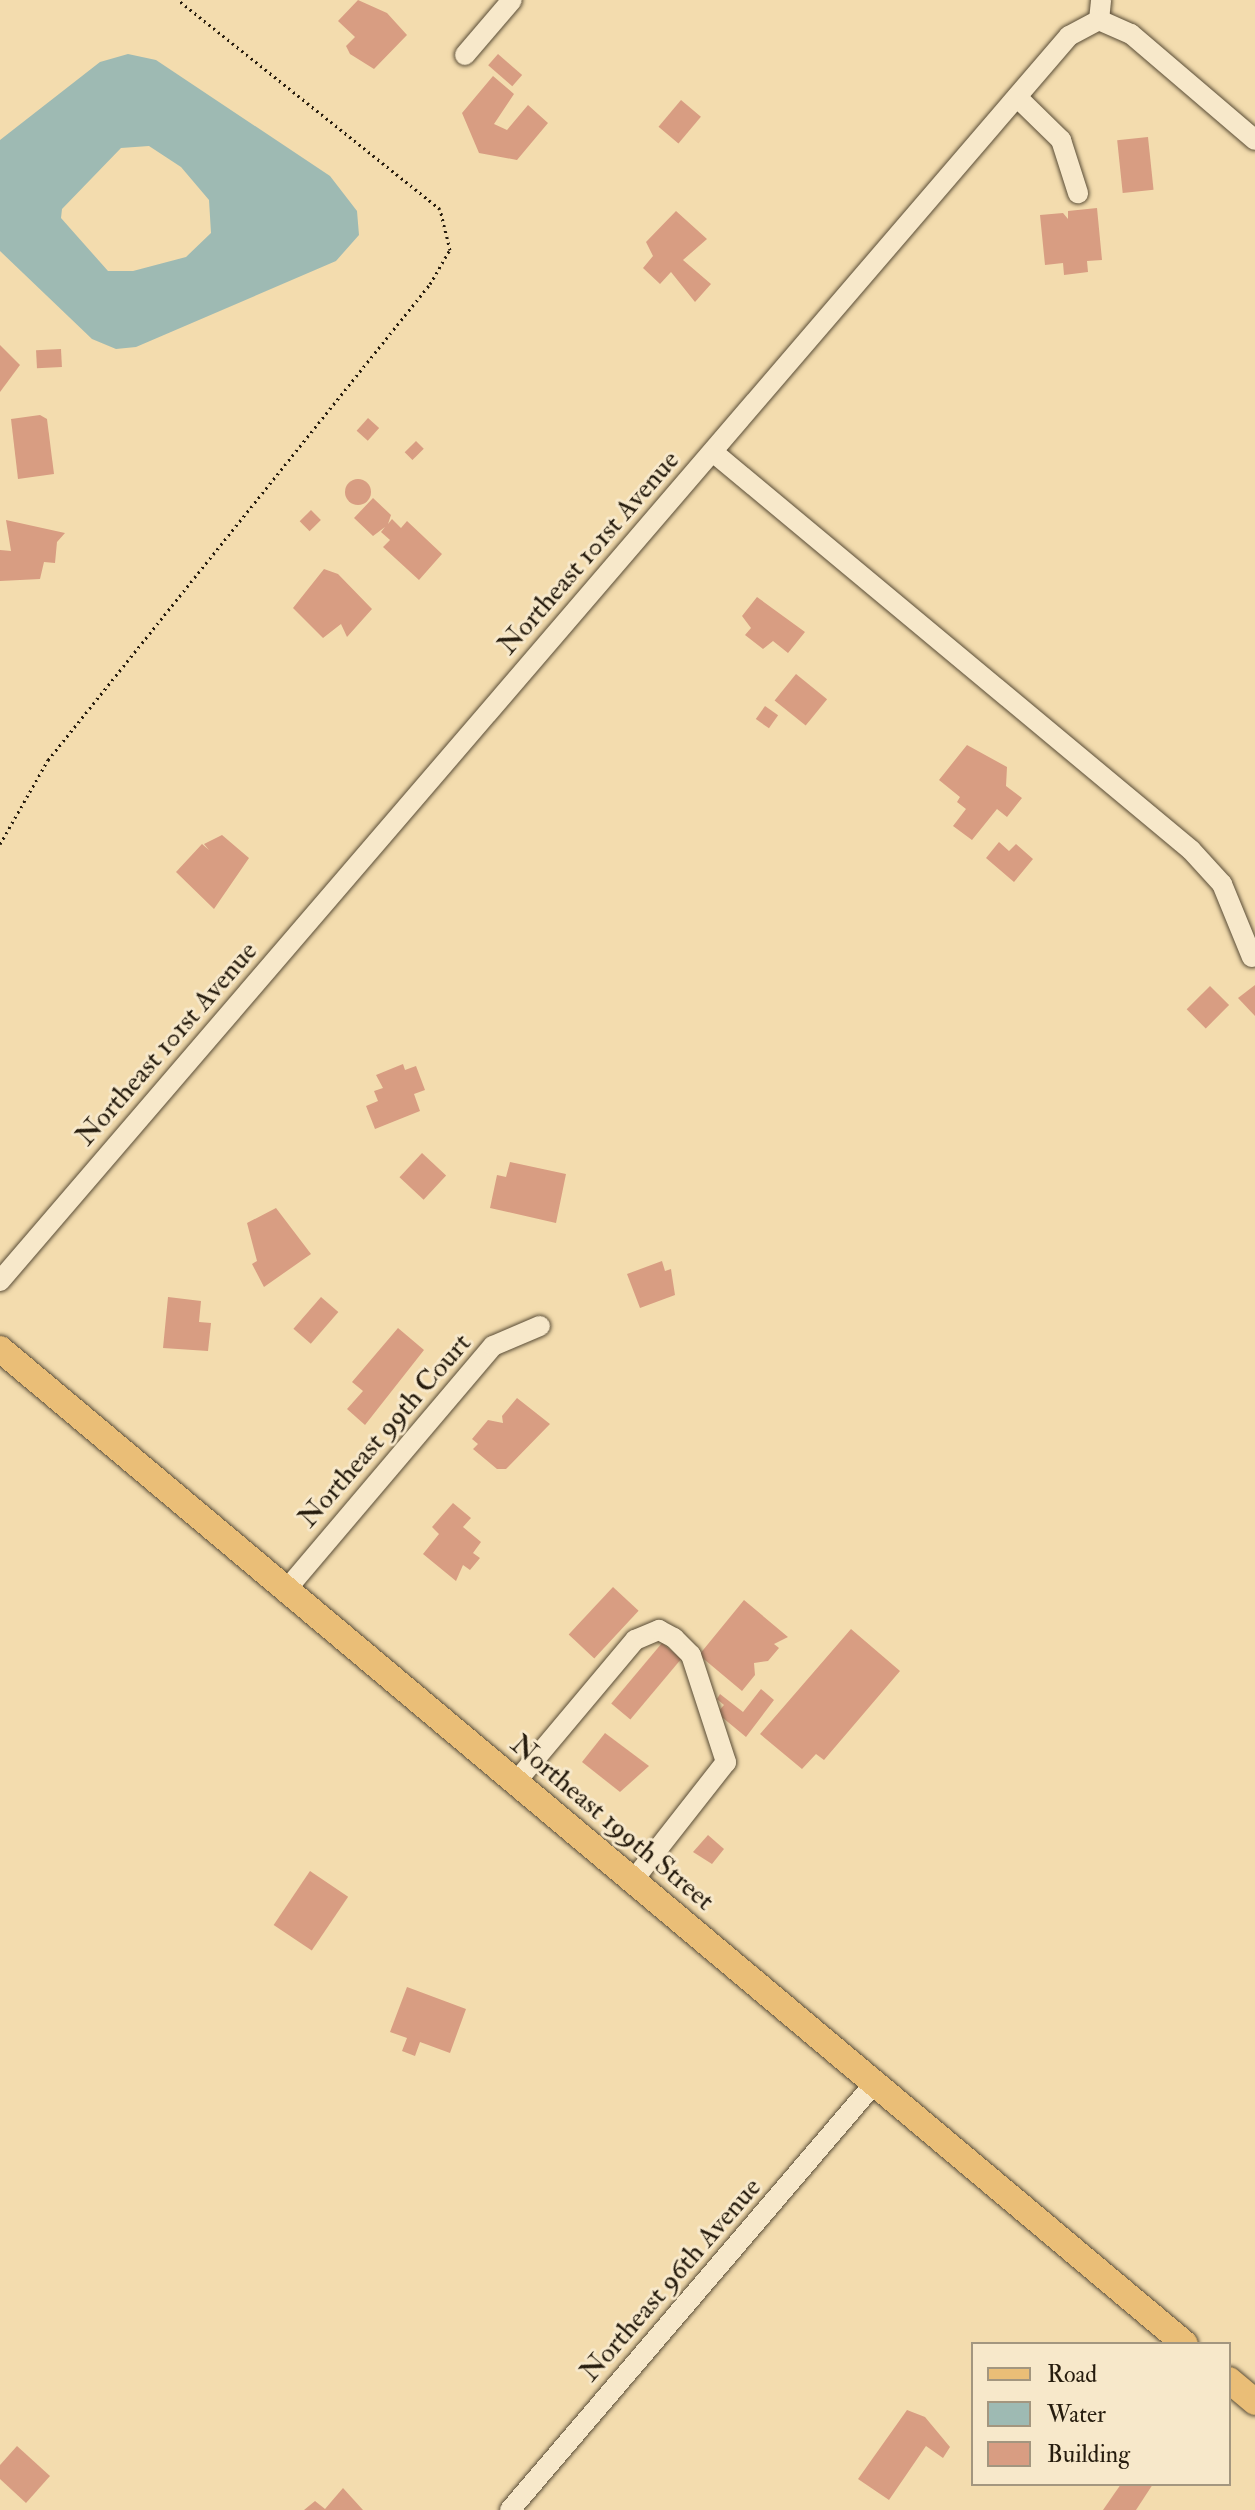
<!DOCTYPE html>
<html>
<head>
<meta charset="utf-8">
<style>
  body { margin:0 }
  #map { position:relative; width:1255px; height:2510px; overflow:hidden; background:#f3dcae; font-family:"IM FELL Double Pica",serif }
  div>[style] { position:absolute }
  .water>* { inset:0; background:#9ebab3 }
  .building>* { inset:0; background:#d89d82; transform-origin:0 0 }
  .round { border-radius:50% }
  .path>* { height:3px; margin-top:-1.5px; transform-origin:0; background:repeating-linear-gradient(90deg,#261c0e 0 2px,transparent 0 6px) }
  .roads { filter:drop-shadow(0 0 2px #594c36) drop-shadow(0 0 2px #594c36) }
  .minor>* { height:20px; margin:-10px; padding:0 10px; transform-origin:10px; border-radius:10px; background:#f7e8ca }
  .major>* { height:26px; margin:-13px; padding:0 13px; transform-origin:13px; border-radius:13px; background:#eabe77 }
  span { translate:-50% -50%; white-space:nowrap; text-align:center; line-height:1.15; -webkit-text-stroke:6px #f7e8ca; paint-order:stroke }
  .street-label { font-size:28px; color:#261c0e }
  .legend { position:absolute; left:971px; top:2342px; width:260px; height:144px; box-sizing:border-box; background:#f7e8ca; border:2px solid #a3967f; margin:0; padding:10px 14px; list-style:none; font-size:24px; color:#261c0e }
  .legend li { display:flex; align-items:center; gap:16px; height:40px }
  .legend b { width:40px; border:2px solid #a3967f }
</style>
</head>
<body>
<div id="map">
  <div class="water">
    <i style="clip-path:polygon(evenodd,128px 54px,156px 60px,330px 176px,357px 211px,359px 235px,336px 261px,136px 347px,116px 349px,92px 339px,0 251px,0 140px,100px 62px,128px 54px,149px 146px,181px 167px,209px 200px,211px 233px,186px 257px,133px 271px,108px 271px,61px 218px,62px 209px,121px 148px,149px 146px)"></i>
  </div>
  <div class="building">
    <i style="clip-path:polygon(358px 0,387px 13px,407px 35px,374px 69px,350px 54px,346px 46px,355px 37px,338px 21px)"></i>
    <i style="left:498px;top:54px;width:32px;height:15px;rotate:41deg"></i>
    <i style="clip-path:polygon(493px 76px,514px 94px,494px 124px,507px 130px,528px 105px,548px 123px,517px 160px,479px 153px,462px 113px)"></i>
    <i style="left:681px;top:100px;width:26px;height:35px;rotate:40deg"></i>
    <i style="left:1148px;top:137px;width:53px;height:31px;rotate:84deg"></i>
    <i style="clip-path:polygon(1097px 208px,1102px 260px,1087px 261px,1088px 272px,1064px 275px,1063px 263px,1045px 265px,1040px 215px,1063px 213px,1068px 219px,1068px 211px)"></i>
    <i style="clip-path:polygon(676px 211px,707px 239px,683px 260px,711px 284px,695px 302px,671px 272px,660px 284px,643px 268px,653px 256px,646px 242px)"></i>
    <i style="clip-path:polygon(0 345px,20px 365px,0 392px)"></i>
    <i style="left:61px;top:349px;width:18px;height:25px;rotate:87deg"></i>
    <i style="clip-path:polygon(40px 415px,47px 419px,54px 474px,18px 479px,11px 419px)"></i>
    <i style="left:368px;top:418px;width:15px;height:17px;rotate:42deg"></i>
    <i style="left:416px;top:441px;width:11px;height:16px;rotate:45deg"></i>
    <i class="round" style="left:345px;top:479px;width:26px;height:26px"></i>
    <i style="clip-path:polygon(373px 498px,391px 515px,388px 524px,392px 519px,401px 528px,407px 521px,442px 554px,419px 580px,383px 547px,390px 540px,381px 532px,385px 527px,373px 536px,354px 518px)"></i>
    <i style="left:311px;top:510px;width:14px;height:16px;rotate:45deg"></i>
    <i style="clip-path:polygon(6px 520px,65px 533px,57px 542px,55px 563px,44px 562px,40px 579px,0 581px,0 550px,11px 551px)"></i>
    <i style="clip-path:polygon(324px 569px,338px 574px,372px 609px,347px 637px,341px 624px,323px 638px,293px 608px)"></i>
    <i style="clip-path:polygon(757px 597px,805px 632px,788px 653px,773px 641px,763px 649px,745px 635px,751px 628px,742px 616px)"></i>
    <i style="left:796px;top:674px;width:40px;height:34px;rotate:39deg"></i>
    <i style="left:765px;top:706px;width:16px;height:16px;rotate:35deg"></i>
    <i style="clip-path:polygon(967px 745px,1007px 767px,1006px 786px,1022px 798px,1007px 817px,997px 809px,972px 840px,953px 826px,966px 809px,957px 802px,960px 797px,939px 780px)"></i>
    <i style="clip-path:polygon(222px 835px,249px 858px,214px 909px,176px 872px,202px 844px,209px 850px,204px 844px)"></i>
    <i style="clip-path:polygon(999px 842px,1009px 851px,1016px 844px,1033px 859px,1014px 882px,986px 858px)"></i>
    <i style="clip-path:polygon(1255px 985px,1255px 1016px,1238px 998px)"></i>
    <i style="left:1210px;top:986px;width:27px;height:33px;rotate:45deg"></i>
    <i style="clip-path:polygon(403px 1064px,405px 1070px,416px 1066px,425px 1090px,414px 1094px,420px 1111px,375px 1129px,366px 1106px,378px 1101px,374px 1091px,383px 1088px,376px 1075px)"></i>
    <i style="left:422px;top:1153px;width:33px;height:33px;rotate:43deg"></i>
    <i style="clip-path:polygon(510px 1162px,566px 1174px,556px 1223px,490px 1208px,497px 1175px,506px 1177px)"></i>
    <i style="clip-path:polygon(276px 1208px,311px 1254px,264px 1287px,252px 1264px,257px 1261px,247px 1223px)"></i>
    <i style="clip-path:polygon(662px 1261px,665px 1271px,671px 1269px,675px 1295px,640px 1308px,627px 1274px)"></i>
    <i style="clip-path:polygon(168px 1297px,201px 1301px,199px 1322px,211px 1323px,208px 1351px,163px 1348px)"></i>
    <i style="left:321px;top:1297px;width:23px;height:42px;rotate:41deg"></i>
    <i style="clip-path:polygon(398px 1328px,424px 1350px,365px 1425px,347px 1409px,363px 1391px,352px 1382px)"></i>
    <i style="clip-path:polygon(517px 1398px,550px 1424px,506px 1469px,497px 1469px,473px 1449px,478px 1444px,472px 1439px,488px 1420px,503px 1423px,502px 1416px)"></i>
    <i style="clip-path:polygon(453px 1503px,471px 1518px,463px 1527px,481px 1542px,473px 1553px,480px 1558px,470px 1570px,463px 1565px,456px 1581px,423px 1554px,439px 1534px,432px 1527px)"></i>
    <i style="left:613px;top:1587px;width:35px;height:65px;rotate:43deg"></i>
    <i style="clip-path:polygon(744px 1600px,788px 1637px,774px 1644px,779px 1648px,768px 1661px,754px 1663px,755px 1675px,742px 1691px,699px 1655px)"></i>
    <i style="clip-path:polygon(851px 1629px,900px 1671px,824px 1760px,816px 1754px,802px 1769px,760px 1734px)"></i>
    <i style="left:662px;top:1643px;width:25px;height:79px;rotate:40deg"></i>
    <i style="clip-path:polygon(761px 1689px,774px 1700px,746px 1737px,717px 1713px,724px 1705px,717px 1699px,720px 1694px,743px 1712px)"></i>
    <i style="clip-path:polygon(605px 1733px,649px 1766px,620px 1792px,582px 1762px)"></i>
    <i style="clip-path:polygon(708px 1835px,724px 1849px,712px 1864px,693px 1852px)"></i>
    <i style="left:310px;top:1871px;width:46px;height:65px;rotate:34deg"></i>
    <i style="clip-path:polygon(407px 1987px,466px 2009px,450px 2053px,420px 2042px,415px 2056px,402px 2051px,407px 2038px,390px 2032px)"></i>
    <i style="clip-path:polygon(907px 2410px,925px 2417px,950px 2447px,943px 2458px,926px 2446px,889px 2500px,858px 2479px)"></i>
    <i style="clip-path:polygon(17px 2446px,50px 2476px,26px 2503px,0 2479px,0 2465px)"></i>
    <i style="clip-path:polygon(1121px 2484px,1153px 2484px,1136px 2510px,1103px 2510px)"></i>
    <i style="clip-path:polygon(343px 2488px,363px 2510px,304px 2510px,315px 2501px,325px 2509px)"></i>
  </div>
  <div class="path">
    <i style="left:0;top:844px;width:97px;rotate:-60.3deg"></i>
    <i style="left:48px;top:760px;width:610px;rotate:-51.25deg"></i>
    <i style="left:430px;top:284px;width:39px;rotate:-60deg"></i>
    <i style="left:450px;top:250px;width:42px;rotate:-103.7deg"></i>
    <i style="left:440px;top:209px;width:335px;rotate:-141.4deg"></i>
  </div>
  <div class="roads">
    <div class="minor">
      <i style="left:1099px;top:20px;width:20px;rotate:-84deg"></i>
      <i style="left:465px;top:55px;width:72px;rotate:-49.5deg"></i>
      <i style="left:1017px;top:97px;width:62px;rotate:44.3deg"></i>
      <i style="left:1061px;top:140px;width:56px;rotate:72.2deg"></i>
      <i style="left:713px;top:452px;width:622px;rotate:39.78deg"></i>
      <i style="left:1191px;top:850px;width:46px;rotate:47.6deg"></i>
      <i style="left:1222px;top:884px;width:79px;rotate:67.7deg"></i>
      <i style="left:0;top:1281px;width:1641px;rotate:-49.35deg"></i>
      <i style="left:1069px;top:36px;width:34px;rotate:-28deg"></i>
      <i style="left:1099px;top:20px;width:35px;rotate:24deg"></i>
      <i style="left:1131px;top:34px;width:163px;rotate:40.5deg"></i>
      <i style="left:286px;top:1590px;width:320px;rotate:-49.7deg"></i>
      <i style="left:493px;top:1346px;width:51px;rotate:-23.1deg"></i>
      <i style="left:515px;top:1783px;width:187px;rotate:-50deg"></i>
      <i style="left:635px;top:1640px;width:26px;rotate:-23deg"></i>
      <i style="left:659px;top:1630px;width:17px;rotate:28deg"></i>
      <i style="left:674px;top:1638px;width:24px;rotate:45deg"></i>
      <i style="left:691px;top:1655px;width:113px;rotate:71.9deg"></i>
      <i style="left:726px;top:1762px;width:152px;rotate:128.1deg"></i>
      <i style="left:510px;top:2510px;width:559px;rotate:-49.5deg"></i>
    </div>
    <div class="major">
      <i style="left:0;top:1349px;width:1547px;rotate:40.02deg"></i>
      <i style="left:1229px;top:2380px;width:34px;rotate:40deg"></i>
    </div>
  </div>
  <div class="street-label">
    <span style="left:589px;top:553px;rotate:-49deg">Northeast 101st Avenue</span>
    <span style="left:167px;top:1044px;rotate:-49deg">Northeast 101st Avenue</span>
    <span style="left:385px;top:1431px;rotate:-49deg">Northeast 99th Court</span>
    <span style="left:612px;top:1823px;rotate:40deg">Northeast 199th Street</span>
    <span style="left:671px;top:2280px;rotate:-49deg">Northeast 96th Avenue</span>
  </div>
  <ul class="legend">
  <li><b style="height:10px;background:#eabe77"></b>Road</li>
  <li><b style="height:22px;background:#9ebab3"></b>Water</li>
  <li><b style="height:22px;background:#d89d82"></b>Building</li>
  </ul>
</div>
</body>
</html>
